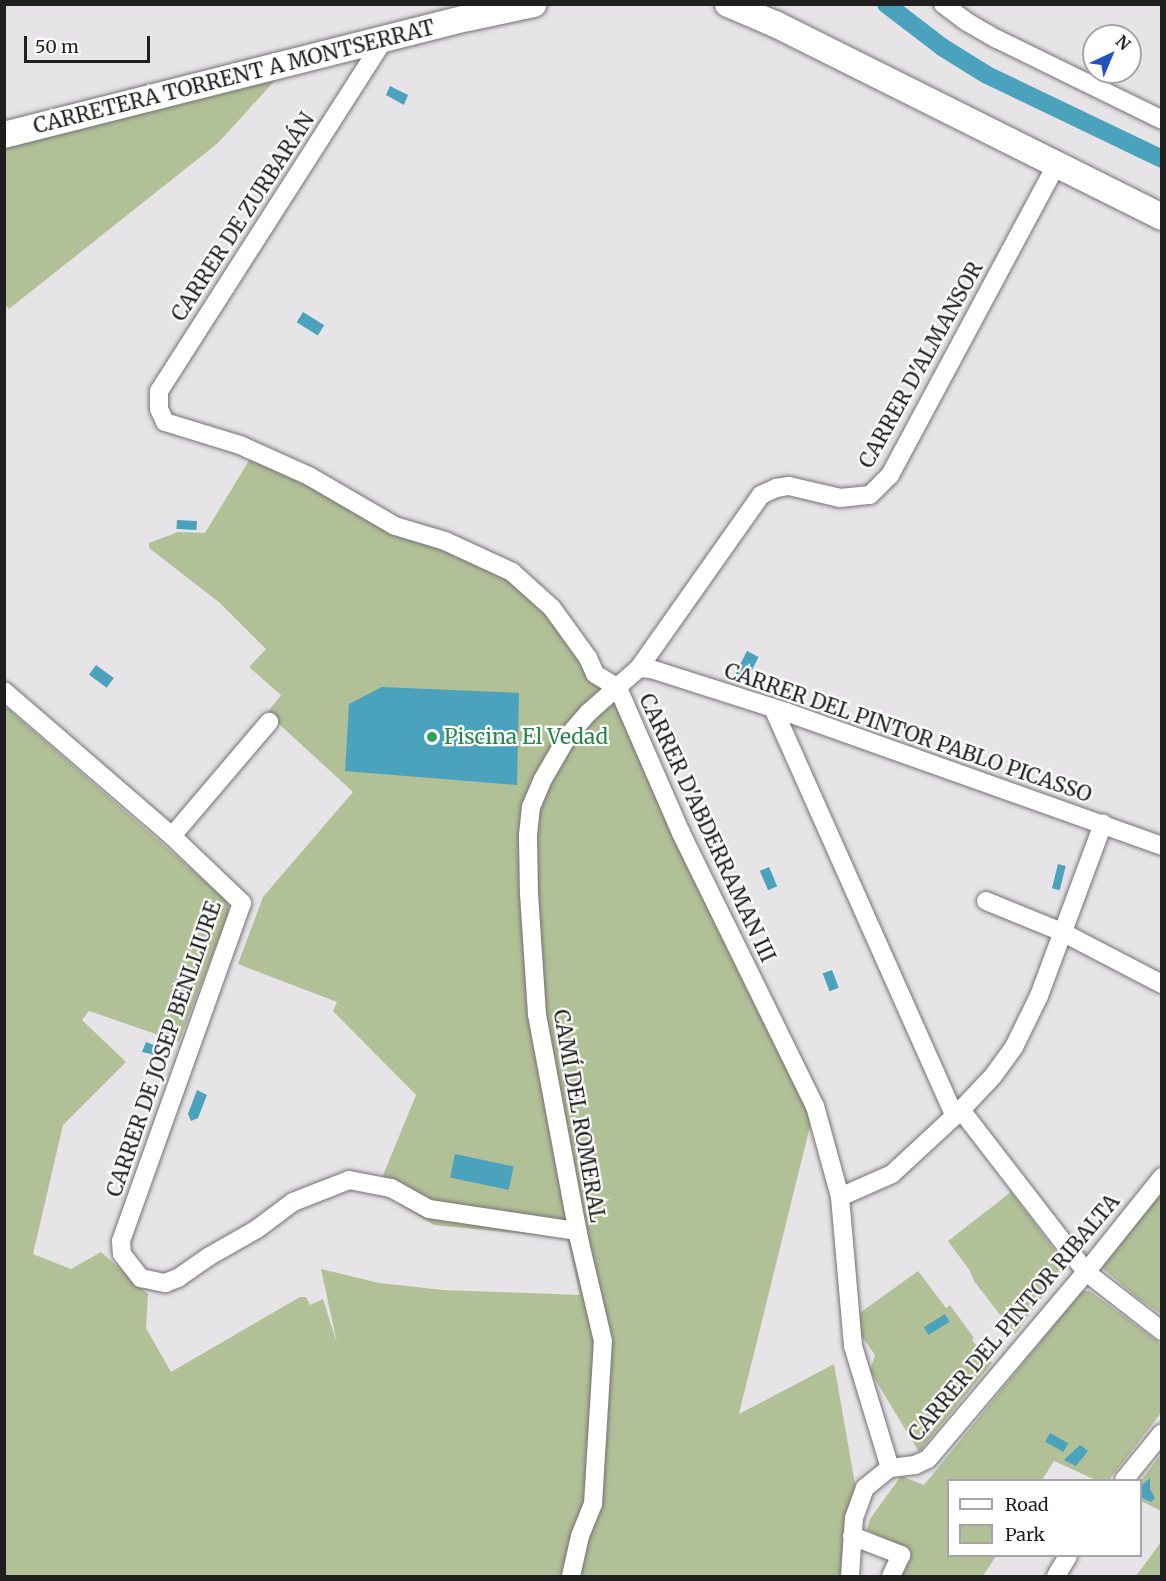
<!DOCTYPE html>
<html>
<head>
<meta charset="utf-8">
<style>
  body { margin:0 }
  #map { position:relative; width:1166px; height:1581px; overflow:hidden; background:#e7e4e7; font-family:Merriweather,serif }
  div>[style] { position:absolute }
  .green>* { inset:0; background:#b2c097 }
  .water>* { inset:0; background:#4ba2bd; transform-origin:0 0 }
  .canal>* { height:18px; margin:-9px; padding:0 9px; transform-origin:9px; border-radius:9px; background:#4ba2bd }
  .roads { filter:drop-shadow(0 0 2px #757275) drop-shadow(0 0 2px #757275) }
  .street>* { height:18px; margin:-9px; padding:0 9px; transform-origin:9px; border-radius:9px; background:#fff }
  .secondary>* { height:26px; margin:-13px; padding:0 13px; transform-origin:13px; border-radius:13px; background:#fff }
  .dots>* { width:16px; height:16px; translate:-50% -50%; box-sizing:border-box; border:3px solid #fff; border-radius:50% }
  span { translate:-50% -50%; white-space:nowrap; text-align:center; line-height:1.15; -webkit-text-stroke:4.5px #fff; paint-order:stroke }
  .street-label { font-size:21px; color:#201f20 }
  .leisure-label { font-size:21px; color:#27864d }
  .left { translate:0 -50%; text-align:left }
  .frame { position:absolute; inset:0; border:6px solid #201f20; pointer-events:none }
  .legend { position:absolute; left:947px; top:1479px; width:195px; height:78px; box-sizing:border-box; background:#fff; border:2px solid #a6a5a6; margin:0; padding:8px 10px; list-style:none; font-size:18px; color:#201f20 }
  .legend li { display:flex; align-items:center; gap:12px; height:30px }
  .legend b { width:30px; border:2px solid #a6a5a6 }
  .north { position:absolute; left:1082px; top:24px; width:60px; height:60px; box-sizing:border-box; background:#fff; border:2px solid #a6a5a6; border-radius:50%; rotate:44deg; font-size:16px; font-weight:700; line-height:24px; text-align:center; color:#201f20 }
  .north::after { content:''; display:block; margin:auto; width:21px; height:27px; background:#2452c0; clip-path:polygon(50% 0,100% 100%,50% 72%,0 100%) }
  .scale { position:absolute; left:24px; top:36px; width:126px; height:27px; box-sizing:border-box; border:3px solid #201f20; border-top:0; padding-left:8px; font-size:18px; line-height:21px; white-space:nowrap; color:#201f20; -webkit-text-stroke:4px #fff; paint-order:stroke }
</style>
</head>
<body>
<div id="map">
  <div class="green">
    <i style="clip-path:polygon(278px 77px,218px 143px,9px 309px,5px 304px,5px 147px)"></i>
    <i style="clip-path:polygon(253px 454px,512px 572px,618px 688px,815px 1106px,739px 1414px,834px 1364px,864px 1535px,856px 1576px,5px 1576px,4px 711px,7px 708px,222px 896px,228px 903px,229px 912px,179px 1042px,89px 1011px,82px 1020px,126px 1062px,63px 1125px,33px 1254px,71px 1269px,101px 1252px,148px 1294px,146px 1328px,171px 1372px,300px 1297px,306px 1297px,310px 1305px,323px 1299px,337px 1343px,321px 1269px,379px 1283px,443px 1290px,580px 1295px,567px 1238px,434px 1225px,377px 1190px,416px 1095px,333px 1011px,337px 1002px,238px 964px,263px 897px,353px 792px,267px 713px,281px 695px,249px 667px,266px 649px,220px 603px,149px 548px,149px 543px,178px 532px,205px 533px)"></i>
    <i style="clip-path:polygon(1161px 1190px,1161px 1314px,1138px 1298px,1102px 1268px,1103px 1264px)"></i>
    <i style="clip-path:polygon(1011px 1192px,1066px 1265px,1015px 1334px,974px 1281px,970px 1271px,948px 1241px)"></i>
    <i style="clip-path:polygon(918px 1271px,946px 1308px,950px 1305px,974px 1338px,972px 1340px,992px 1363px,919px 1452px,870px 1371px,875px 1355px,852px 1322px,861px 1312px)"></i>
    <i style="clip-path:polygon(1082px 1291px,1090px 1291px,1161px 1344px,1161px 1413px,1109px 1480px,1096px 1480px,1054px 1461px,1042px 1480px,948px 1480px,948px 1556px,996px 1556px,983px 1576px,899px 1576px,910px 1551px,867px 1530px,870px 1519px,901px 1476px,924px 1485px)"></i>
    <i style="clip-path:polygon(1161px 1454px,1161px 1511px,1141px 1501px,1140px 1482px)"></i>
    <i style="clip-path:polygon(1161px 1542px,1161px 1576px,1136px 1576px)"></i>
  </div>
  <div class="water">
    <i style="clip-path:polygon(390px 86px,408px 95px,404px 105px,386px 95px)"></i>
    <i style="left:303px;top:312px;width:25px;height:12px;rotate:32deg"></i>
    <i style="left:177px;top:520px;width:20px;height:9px;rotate:3deg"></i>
    <i style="left:747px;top:651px;width:13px;height:25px;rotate:27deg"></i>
    <i style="left:96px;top:665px;width:22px;height:12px;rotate:36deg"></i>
    <i style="clip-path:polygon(382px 687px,519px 693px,517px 785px,345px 771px,349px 704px)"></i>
    <i style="left:1058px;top:864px;width:8px;height:25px;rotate:14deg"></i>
    <i style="left:769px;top:867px;width:21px;height:10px;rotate:67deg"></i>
    <i style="left:832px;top:970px;width:19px;height:10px;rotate:69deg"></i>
    <i style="clip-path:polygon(146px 1042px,164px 1049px,159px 1060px,151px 1054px,142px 1052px)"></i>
    <i style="clip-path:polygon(197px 1090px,207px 1095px,198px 1118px,191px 1121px,188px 1114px)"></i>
    <i style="left:455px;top:1154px;width:60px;height:24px;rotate:12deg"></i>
    <i style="left:945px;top:1314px;width:9px;height:25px;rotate:58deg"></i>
    <i style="left:1050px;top:1433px;width:21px;height:10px;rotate:29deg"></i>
    <i style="clip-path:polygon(1080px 1445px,1088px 1451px,1076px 1466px,1064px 1460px)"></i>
    <i style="clip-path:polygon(1150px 1478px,1150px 1489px,1155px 1498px,1151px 1502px,1140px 1497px,1141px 1486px)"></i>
  </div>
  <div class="canal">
    <i style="left:886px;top:4px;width:71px;rotate:37.5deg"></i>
    <i style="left:942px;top:47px;width:53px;rotate:31.9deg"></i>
    <i style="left:987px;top:75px;width:194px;rotate:25.6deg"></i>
  </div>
  <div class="roads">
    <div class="street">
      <i style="left:943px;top:4px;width:30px;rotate:37deg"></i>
      <i style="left:967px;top:22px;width:34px;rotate:30deg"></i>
      <i style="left:997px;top:39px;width:184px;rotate:26.1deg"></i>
      <i style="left:383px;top:41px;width:416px;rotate:122.6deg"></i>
      <i style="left:159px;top:391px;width:18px;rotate:90deg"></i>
      <i style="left:159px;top:409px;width:14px;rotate:65deg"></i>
      <i style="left:165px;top:422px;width:78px;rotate:17deg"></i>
      <i style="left:240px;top:445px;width:76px;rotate:24.2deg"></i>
      <i style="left:309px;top:476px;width:99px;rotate:30.2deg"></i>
      <i style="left:395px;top:526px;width:52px;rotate:16.7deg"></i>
      <i style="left:445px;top:541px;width:74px;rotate:24.8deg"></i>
      <i style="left:512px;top:572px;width:54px;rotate:42deg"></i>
      <i style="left:552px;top:608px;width:62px;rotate:54.2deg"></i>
      <i style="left:588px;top:658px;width:17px;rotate:66deg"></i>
      <i style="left:595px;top:674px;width:27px;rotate:31deg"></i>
      <i style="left:618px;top:688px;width:158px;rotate:66.5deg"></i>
      <i style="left:681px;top:833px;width:304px;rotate:63.9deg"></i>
      <i style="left:815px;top:1106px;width:94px;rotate:74.6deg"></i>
      <i style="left:840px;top:1197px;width:150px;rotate:85deg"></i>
      <i style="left:853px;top:1346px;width:127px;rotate:73.1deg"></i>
      <i style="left:639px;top:668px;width:12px;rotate:5deg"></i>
      <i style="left:651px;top:669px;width:142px;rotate:17.7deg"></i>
      <i style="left:786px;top:712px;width:399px;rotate:19.6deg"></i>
      <i style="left:4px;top:691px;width:222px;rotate:40.8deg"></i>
      <i style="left:172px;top:836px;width:97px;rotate:43.7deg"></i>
      <i style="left:242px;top:903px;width:359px;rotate:109.7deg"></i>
      <i style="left:121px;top:1241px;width:13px;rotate:86deg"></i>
      <i style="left:122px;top:1254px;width:31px;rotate:52deg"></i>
      <i style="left:141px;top:1278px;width:25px;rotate:12deg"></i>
      <i style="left:165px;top:1283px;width:14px;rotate:-21deg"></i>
      <i style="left:178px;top:1278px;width:37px;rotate:-35deg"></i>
      <i style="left:208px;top:1257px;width:56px;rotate:-29.7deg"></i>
      <i style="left:257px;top:1229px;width:45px;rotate:-36.9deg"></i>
      <i style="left:293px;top:1202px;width:60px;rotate:-21.4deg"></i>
      <i style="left:349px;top:1180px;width:43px;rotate:10.8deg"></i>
      <i style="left:391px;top:1188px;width:43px;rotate:28.9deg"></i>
      <i style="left:429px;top:1209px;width:150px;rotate:8.5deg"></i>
      <i style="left:773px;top:708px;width:447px;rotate:66deg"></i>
      <i style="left:172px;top:836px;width:150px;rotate:-49.6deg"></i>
      <i style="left:986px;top:901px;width:82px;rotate:22.2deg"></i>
      <i style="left:1062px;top:932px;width:113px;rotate:27.5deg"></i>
      <i style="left:961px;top:1110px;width:205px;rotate:52.3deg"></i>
      <i style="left:1086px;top:1272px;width:96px;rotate:37.8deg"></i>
      <i style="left:840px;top:1197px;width:57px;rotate:-23.9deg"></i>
      <i style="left:892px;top:1174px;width:94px;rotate:-42.8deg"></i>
      <i style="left:961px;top:1110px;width:47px;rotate:-46.7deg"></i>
      <i style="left:993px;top:1076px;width:36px;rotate:-54deg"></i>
      <i style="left:1014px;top:1047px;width:57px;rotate:-63.9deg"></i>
      <i style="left:1039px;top:996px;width:184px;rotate:-69.6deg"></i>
      <i style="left:1124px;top:1480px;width:60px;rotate:-51deg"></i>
      <i style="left:852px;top:1536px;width:53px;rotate:21.2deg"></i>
      <i style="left:901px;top:1555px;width:23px;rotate:115deg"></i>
      <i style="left:571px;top:1576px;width:41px;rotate:-77.3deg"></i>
      <i style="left:580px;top:1536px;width:35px;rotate:-68deg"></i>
      <i style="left:593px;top:1504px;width:163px;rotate:-86.5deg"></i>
      <i style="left:603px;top:1341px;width:105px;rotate:-103.2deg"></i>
      <i style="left:579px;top:1239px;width:229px;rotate:-100.6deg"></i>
      <i style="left:537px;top:1014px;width:119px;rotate:-93.8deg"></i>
      <i style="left:529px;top:895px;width:60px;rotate:-91deg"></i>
      <i style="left:528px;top:835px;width:28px;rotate:-84deg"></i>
      <i style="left:531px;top:807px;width:30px;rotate:-67deg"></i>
      <i style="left:543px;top:779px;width:50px;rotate:-59.8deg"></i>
      <i style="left:568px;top:736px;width:32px;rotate:-49deg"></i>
      <i style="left:589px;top:712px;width:67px;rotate:-41.3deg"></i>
      <i style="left:639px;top:668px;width:212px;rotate:-54.8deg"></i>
      <i style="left:761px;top:495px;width:17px;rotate:-25deg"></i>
      <i style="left:776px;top:488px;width:13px;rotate:-9deg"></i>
      <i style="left:789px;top:486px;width:52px;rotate:13.2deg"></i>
      <i style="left:840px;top:498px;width:30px;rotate:-6deg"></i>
      <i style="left:870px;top:495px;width:28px;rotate:-45deg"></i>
      <i style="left:890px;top:475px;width:351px;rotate:-61.8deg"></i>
      <i style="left:850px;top:1576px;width:58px;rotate:-86.1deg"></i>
      <i style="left:854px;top:1518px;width:32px;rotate:-70deg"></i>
      <i style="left:865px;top:1488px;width:32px;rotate:-39deg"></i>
      <i style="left:890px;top:1468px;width:25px;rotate:-7deg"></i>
      <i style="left:915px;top:1465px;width:14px;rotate:-25deg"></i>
      <i style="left:928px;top:1459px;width:245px;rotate:-49.8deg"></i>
      <i style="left:1086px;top:1272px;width:122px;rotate:-51.3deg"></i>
      <i style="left:1056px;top:1576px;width:23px;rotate:-59deg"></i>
    </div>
    <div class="secondary">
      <i style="left:728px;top:4px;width:51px;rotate:23.1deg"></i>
      <i style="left:775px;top:24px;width:432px;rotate:26.5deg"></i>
      <i style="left:4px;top:135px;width:479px;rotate:-14.2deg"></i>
      <i style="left:468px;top:18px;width:67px;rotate:-12deg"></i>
    </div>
  </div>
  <div class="dots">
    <i style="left:432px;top:737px;background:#2e9e5b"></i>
  </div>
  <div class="street-label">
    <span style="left:234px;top:77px;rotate:-14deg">CARRETERA TORRENT A MONTSERRAT</span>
    <span style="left:243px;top:217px;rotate:-57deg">CARRER DE ZURBARÁN</span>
    <span style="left:921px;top:365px;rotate:-61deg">CARRER D'ALMANSOR</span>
    <span style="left:908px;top:733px;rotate:19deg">CARRER DEL PINTOR PABLO PICASSO</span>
    <span style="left:707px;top:828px;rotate:65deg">CARRER D'ABDERRAMAN III</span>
    <span style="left:164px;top:1049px;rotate:-71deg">CARRER DE JOSEP BENLLIURE</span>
    <span style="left:579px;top:1116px;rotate:80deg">CAMÍ DEL ROMERAL</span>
    <span style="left:1014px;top:1318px;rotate:-50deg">CARRER DEL PINTOR RIBALTA</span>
  </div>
  <div class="leisure-label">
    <span class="left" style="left:444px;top:737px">Piscina El Vedad</span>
  </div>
  <div class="frame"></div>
  <ul class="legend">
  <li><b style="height:8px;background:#fff"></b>Road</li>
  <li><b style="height:16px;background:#b2c097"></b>Park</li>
  </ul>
  <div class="north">N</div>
  <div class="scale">50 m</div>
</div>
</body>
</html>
